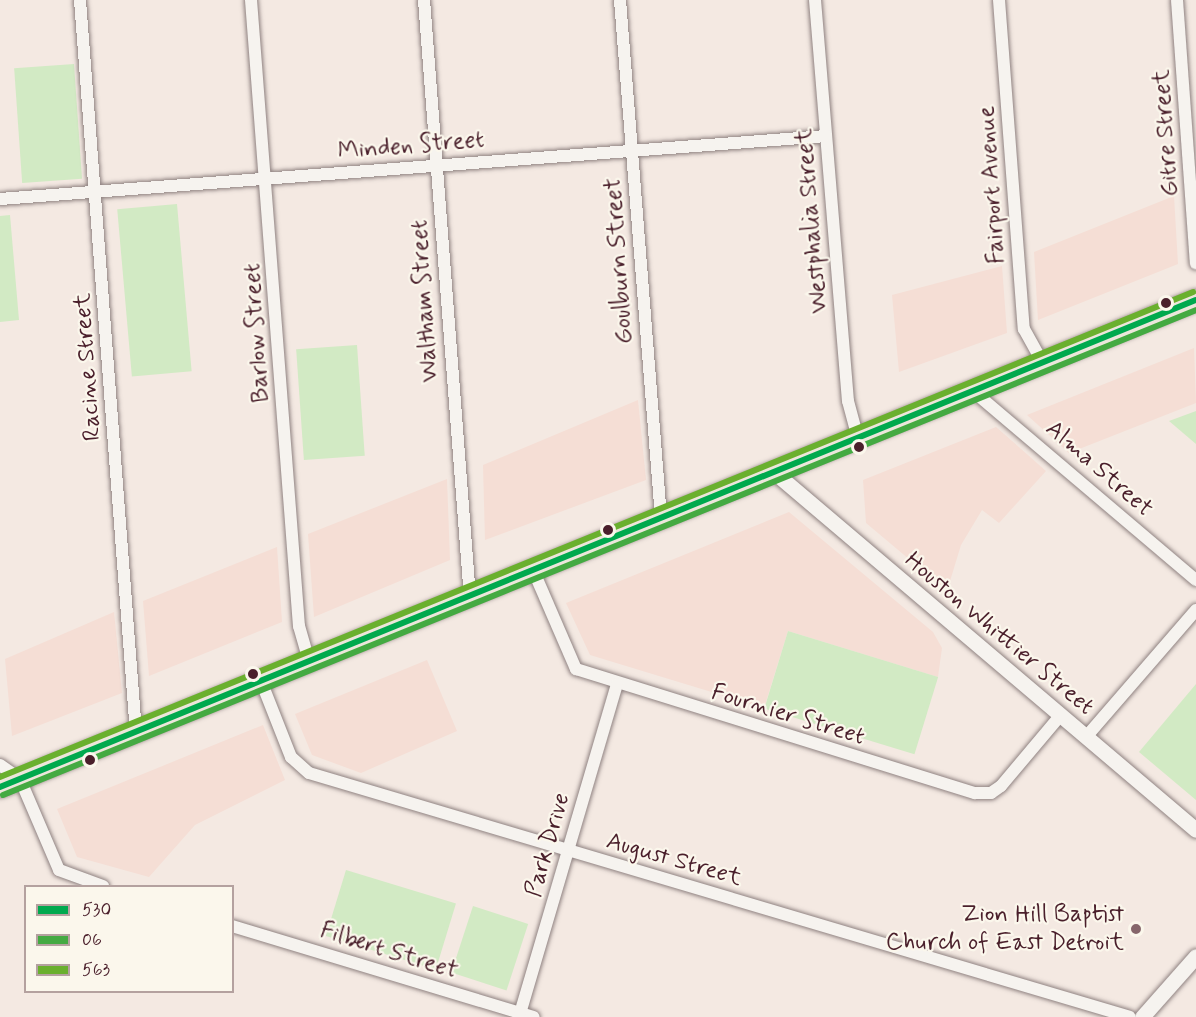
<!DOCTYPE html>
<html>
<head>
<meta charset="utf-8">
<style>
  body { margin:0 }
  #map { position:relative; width:1196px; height:1017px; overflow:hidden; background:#f4e9e2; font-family:Mynerve,sans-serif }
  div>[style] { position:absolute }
  .built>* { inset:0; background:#f5ded5 }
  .green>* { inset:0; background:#d2eac4; transform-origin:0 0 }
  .roads { filter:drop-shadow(0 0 2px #8f8281) drop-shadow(0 0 2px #8f8281) }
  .minor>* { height:12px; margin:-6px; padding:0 6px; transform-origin:6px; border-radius:6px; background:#f6f3ef }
  .tertiary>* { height:15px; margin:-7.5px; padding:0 7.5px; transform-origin:7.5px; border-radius:7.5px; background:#f6f3ef }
  .primary>* { height:20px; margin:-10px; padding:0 10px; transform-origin:10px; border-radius:10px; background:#ece6db }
  .bus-1>* { height:6px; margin:-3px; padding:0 3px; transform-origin:3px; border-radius:3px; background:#00a94e }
  .bus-2>* { height:6px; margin:-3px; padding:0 3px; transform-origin:3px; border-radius:3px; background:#44aa42 }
  .bus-3>* { height:6px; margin:-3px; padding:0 3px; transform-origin:3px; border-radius:3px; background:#6ab02e }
  .dots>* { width:16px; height:16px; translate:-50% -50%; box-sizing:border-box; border:3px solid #fbf7ec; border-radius:50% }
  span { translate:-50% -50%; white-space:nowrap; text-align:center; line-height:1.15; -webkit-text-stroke:4.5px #fbf7ec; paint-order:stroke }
  .street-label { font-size:24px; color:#4a1f2b }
  .poi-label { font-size:24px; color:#4a1f2b }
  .right { translate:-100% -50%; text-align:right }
  .legend { position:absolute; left:24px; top:885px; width:210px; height:108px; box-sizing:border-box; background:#fbf7ec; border:2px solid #b4a19f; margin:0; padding:8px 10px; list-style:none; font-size:18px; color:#4a1f2b }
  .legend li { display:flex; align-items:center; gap:12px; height:30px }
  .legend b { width:30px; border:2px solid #b4a19f }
</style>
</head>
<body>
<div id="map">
  <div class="built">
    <i style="clip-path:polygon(1174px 196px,1178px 264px,1038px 320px,1034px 252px)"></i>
    <i style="clip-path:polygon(1002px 266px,1007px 333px,899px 372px,892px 295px)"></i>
    <i style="clip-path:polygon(1194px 348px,1196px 403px,1069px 453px,1027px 415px)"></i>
    <i style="clip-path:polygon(638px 400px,646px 480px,485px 540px,483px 465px)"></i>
    <i style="clip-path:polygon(996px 427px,1046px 471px,999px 523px,982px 510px,961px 545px,947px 591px,866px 523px,863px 480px)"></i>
    <i style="clip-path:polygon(447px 479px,450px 560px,314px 617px,308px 534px)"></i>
    <i style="clip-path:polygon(789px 512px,933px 632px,942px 648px,938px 677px,788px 631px,764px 708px,590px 655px,566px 603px)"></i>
    <i style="clip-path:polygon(277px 547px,282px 622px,149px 676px,143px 601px)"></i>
    <i style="clip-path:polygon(114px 612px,122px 693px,12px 736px,5px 659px)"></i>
    <i style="clip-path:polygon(427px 660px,457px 731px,361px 773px,312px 755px,295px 714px)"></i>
    <i style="clip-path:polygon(263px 725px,285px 780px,195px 825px,149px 877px,77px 857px,57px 809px)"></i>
  </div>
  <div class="green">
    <i style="left:74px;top:64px;width:115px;height:60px;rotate:86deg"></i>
    <i style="left:177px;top:204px;width:168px;height:60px;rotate:85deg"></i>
    <i style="clip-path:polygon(10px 215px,19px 320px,0 322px,0 216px)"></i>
    <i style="left:357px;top:345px;width:111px;height:61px;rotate:86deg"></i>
    <i style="clip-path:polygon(1196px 411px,1196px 444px,1169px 421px)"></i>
    <i style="left:788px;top:631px;width:157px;height:81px;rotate:17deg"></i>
    <i style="clip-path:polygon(1196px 684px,1196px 800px,1139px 752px)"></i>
    <i style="left:346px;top:870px;width:115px;height:69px;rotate:17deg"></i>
    <i style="left:473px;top:906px;width:58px;height:70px;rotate:18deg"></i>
  </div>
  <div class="roads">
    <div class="minor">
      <i style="left:80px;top:0;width:734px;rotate:85.63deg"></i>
      <i style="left:251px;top:0;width:628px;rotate:85.62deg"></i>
      <i style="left:299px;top:626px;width:36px;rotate:74deg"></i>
      <i style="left:424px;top:0;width:600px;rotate:85.6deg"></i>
      <i style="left:620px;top:0;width:520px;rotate:85.47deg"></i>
      <i style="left:815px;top:0;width:402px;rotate:85.3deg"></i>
      <i style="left:848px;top:401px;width:38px;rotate:75deg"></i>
      <i style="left:999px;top:0;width:330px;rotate:85.7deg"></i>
      <i style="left:1024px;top:329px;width:38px;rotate:61deg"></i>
      <i style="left:1177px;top:0;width:264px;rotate:85.9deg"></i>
      <i style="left:0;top:199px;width:828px;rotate:-4.36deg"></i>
      <i style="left:973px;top:391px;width:292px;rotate:40.3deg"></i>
      <i style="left:534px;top:572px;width:106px;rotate:66.6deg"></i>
      <i style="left:576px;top:669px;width:418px;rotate:17.3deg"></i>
      <i style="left:975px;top:793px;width:16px"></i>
      <i style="left:991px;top:793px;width:12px;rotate:-35deg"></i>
      <i style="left:1001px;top:786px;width:92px;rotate:-49.9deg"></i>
      <i style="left:261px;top:681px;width:82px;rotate:68.5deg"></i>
      <i style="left:291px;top:757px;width:24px;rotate:42deg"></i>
      <i style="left:309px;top:773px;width:856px;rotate:16.55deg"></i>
      <i style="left:1086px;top:737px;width:168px;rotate:-49.1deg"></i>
      <i style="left:0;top:765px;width:24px;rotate:35deg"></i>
      <i style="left:20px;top:779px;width:99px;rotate:66.8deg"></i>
      <i style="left:59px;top:870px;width:47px;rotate:20deg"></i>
      <i style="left:232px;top:926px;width:315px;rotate:16.8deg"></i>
      <i style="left:519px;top:1017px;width:347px;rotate:-73.6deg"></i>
    </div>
    <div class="tertiary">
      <i style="left:774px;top:472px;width:553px;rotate:40.31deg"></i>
      <i style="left:1142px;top:1017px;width:81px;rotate:-48.5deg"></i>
    </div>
    <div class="primary">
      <i style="left:0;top:787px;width:1291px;rotate:-22.16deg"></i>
    </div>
  </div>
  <div class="bus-1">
    <i style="left:0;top:787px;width:1291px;rotate:-22.16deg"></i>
  </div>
  <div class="bus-2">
    <i style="left:3px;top:795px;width:1288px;rotate:-22.12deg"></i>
  </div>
  <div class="bus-3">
    <i style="left:0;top:777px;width:1288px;rotate:-22.12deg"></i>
  </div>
  <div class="dots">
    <i style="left:1166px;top:303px;background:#4a1f2b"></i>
    <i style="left:859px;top:447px;background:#4a1f2b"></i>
    <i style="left:608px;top:530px;background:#4a1f2b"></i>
    <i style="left:253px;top:674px;background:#4a1f2b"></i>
    <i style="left:90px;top:760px;background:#4a1f2b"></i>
    <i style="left:1136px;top:929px;background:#86666b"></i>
  </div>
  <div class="street-label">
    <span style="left:1166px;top:133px;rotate:-94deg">Gitre Street</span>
    <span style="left:411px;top:146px;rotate:-5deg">Minden Street</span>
    <span style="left:992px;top:185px;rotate:-94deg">Fairport Avenue</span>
    <span style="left:812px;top:221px;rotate:-95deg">Westphalia Street</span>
    <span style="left:619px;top:261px;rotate:-94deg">Goulburn Street</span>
    <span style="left:425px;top:301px;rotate:-94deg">Waltham Street</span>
    <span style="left:257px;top:333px;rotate:-94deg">Barlow Street</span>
    <span style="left:88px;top:367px;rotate:-94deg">Racine Street</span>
    <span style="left:1099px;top:469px;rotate:41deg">Alma Street</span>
    <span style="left:999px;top:634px;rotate:40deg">Houston Whittier Street</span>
    <span style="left:788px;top:715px;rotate:17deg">Fournier Street</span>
    <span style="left:548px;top:845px;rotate:-74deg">Park Drive</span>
    <span style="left:674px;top:860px;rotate:16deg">August Street</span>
    <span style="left:389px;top:951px;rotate:17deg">Filbert Street</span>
  </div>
  <div class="poi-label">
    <span class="right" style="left:1124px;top:929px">Zion Hill Baptist<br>Church of East Detroit</span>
  </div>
  <ul class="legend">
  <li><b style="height:8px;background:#00a94e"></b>530</li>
  <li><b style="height:8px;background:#44aa42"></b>06</li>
  <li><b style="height:8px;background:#6ab02e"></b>563</li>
  </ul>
</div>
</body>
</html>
